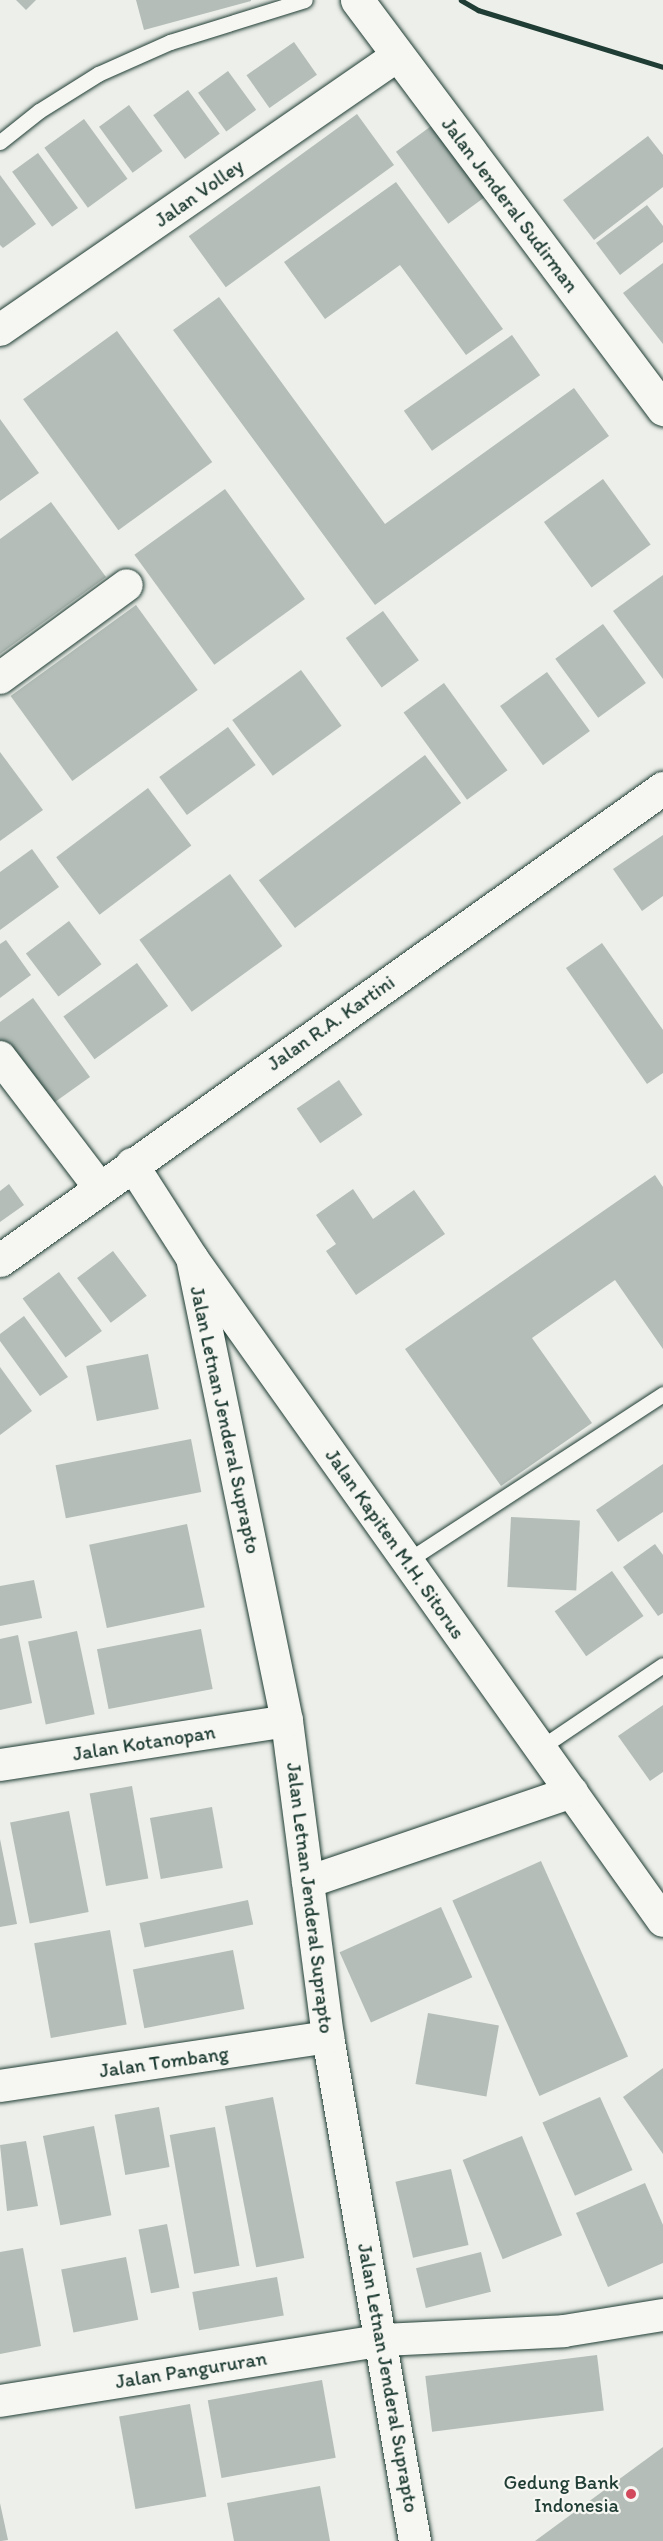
<!DOCTYPE html>
<html>
<head>
<meta charset="utf-8">
<style>
  body { margin:0 }
  #map { position:relative; width:663px; height:2541px; overflow:hidden; background:#edefea; font-family:Itim,sans-serif }
  div>[style] { position:absolute }
  .building>* { inset:0; background:#b4bdb8; transform-origin:0 0 }
  .roads { filter:drop-shadow(0 0 2px #1f3d34) drop-shadow(0 0 2px #1f3d34) }
  .service>* { height:15px; margin:-7.5px; padding:0 7.5px; transform-origin:7.5px; border-radius:7.5px; background:#f6f6f2 }
  .minor>* { height:32px; margin:-16px; padding:0 16px; transform-origin:16px; border-radius:16px; background:#f6f6f2 }
  .tertiary>* { height:33px; margin:-16.5px; padding:0 16.5px; transform-origin:16.5px; border-radius:16.5px; background:#f6f6f2 }
  .secondary>* { height:33px; margin:-16.5px; padding:0 16.5px; transform-origin:16.5px; border-radius:16.5px; background:#f6f6f2 }
  .rail>* { height:4.5px; margin:-2.25px; padding:0 2.25px; transform-origin:2.25px; border-radius:2.25px; background:#1f3d34 }
  .dots>* { width:16px; height:16px; translate:-50% -50%; box-sizing:border-box; border:3px solid #f6f6f2; border-radius:50% }
  span { translate:-50% -50%; white-space:nowrap; text-align:center; line-height:1.15; -webkit-text-stroke:4.5px #f6f6f2; paint-order:stroke }
  .street-label { font-size:20px; color:#1f3d34 }
  .poi-label { font-size:20px; color:#1f3d34 }
  .right { translate:-100% -50%; text-align:right }
</style>
</head>
<body>
<div id="map">
  <div class="building">
    <i style="clip-path:polygon(16px 0,36px 0,26px 10px)"></i>
    <i style="clip-path:polygon(136px 0,251px 0,251px 1px,144px 30px)"></i>
    <i style="left:294px;top:42px;width:40px;height:58px;rotate:55deg"></i>
    <i style="left:228px;top:71px;width:48px;height:37px;rotate:54deg"></i>
    <i style="left:188px;top:90px;width:54px;height:43px;rotate:54deg"></i>
    <i style="left:129px;top:105px;width:57px;height:37px;rotate:54deg"></i>
    <i style="left:357px;top:114px;width:63px;height:208px;rotate:54deg"></i>
    <i style="left:84px;top:119px;width:74px;height:49px;rotate:54deg"></i>
    <i style="left:434px;top:124px;width:89px;height:47px;rotate:54deg"></i>
    <i style="clip-path:polygon(648px 136px,663px 155px,663px 187px,594px 240px,563px 200px)"></i>
    <i style="left:38px;top:153px;width:68px;height:32px;rotate:54deg"></i>
    <i style="clip-path:polygon(0 175px,36px 224px,3px 248px,0 245px)"></i>
    <i style="clip-path:polygon(396px 182px,503px 329px,466px 355px,400px 265px,325px 319px,284px 262px)"></i>
    <i style="clip-path:polygon(647px 205px,663px 226px,663px 242px,620px 275px,596px 243px)"></i>
    <i style="clip-path:polygon(663px 263px,663px 344px,623px 293px)"></i>
    <i style="clip-path:polygon(219px 297px,385px 524px,574px 388px,609px 436px,375px 605px,173px 330px)"></i>
    <i style="left:117px;top:331px;width:162px;height:116px;rotate:54deg"></i>
    <i style="left:512px;top:335px;width:49px;height:132px;rotate:55deg"></i>
    <i style="clip-path:polygon(0 419px,39px 473px,0 501px)"></i>
    <i style="left:603px;top:479px;width:81px;height:73px;rotate:54deg"></i>
    <i style="left:225px;top:489px;width:136px;height:112px;rotate:54deg"></i>
    <i style="clip-path:polygon(51px 502px,106px 577px,0 654px,0 539px)"></i>
    <i style="clip-path:polygon(663px 575px,663px 679px,613px 611px)"></i>
    <i style="left:136px;top:605px;width:105px;height:155px;rotate:54deg"></i>
    <i style="left:383px;top:611px;width:61px;height:46px;rotate:54deg"></i>
    <i style="left:603px;top:624px;width:73px;height:59px;rotate:54deg"></i>
    <i style="left:301px;top:670px;width:69px;height:85px;rotate:54deg"></i>
    <i style="left:547px;top:672px;width:73px;height:58px;rotate:54deg"></i>
    <i style="left:444px;top:683px;width:108px;height:50px;rotate:54deg"></i>
    <i style="left:228px;top:727px;width:47px;height:85px;rotate:54deg"></i>
    <i style="clip-path:polygon(0 752px,43px 810px,0 841px)"></i>
    <i style="left:425px;top:755px;width:60px;height:208px;rotate:53deg"></i>
    <i style="left:148px;top:788px;width:72px;height:115px;rotate:53deg"></i>
    <i style="clip-path:polygon(663px 835px,663px 896px,642px 911px,613px 869px)"></i>
    <i style="clip-path:polygon(32px 849px,59px 887px,0 930px,0 872px)"></i>
    <i style="left:230px;top:874px;width:89px;height:112px;rotate:54deg"></i>
    <i style="left:69px;top:921px;width:54px;height:54px;rotate:53deg"></i>
    <i style="clip-path:polygon(6px 940px,31px 975px,0 998px,0 944px)"></i>
    <i style="clip-path:polygon(602px 943px,663px 1030px,663px 1073px,647px 1084px,566px 968px)"></i>
    <i style="left:137px;top:963px;width:53px;height:91px;rotate:54deg"></i>
    <i style="clip-path:polygon(33px 998px,90px 1077px,48px 1107px,0 1041px,0 1022px)"></i>
    <i style="left:339px;top:1080px;width:42px;height:51px;rotate:56deg"></i>
    <i style="clip-path:polygon(655px 1175px,663px 1187px,663px 1349px,615px 1280px,532px 1338px,592px 1423px,501px 1486px,405px 1349px)"></i>
    <i style="clip-path:polygon(9px 1184px,24px 1205px,0 1222px,0 1191px)"></i>
    <i style="clip-path:polygon(353px 1189px,373px 1219px,414px 1190px,445px 1234px,356px 1295px,326px 1251px,336px 1244px,316px 1215px)"></i>
    <i style="left:113px;top:1251px;width:56px;height:45px;rotate:53deg"></i>
    <i style="left:59px;top:1272px;width:73px;height:45px;rotate:54deg"></i>
    <i style="clip-path:polygon(24px 1316px,68px 1377px,40px 1396px,0 1341px,0 1334px)"></i>
    <i style="left:148px;top:1354px;width:56px;height:63px;rotate:79deg"></i>
    <i style="clip-path:polygon(0 1367px,32px 1411px,0 1435px)"></i>
    <i style="left:191px;top:1439px;width:54px;height:138px;rotate:79deg"></i>
    <i style="clip-path:polygon(663px 1464px,663px 1512px,618px 1542px,596px 1510px)"></i>
    <i style="left:511px;top:1517px;width:69px;height:70px;rotate:3deg"></i>
    <i style="left:187px;top:1524px;width:85px;height:100px;rotate:78deg"></i>
    <i style="clip-path:polygon(655px 1544px,663px 1555px,663px 1613px,658px 1616px,623px 1567px)"></i>
    <i style="left:612px;top:1571px;width:55px;height:70px;rotate:55deg"></i>
    <i style="clip-path:polygon(34px 1580px,42px 1618px,0 1626px,0 1586px)"></i>
    <i style="left:201px;top:1629px;width:61px;height:106px;rotate:79deg"></i>
    <i style="left:77px;top:1631px;width:85px;height:50px;rotate:78deg"></i>
    <i style="clip-path:polygon(18px 1635px,32px 1703px,0 1710px,0 1639px)"></i>
    <i style="clip-path:polygon(663px 1705px,663px 1772px,650px 1781px,618px 1736px)"></i>
    <i style="left:132px;top:1786px;width:94px;height:43px;rotate:80deg"></i>
    <i style="left:212px;top:1807px;width:62px;height:63px;rotate:80deg"></i>
    <i style="left:69px;top:1811px;width:103px;height:60px;rotate:79deg"></i>
    <i style="clip-path:polygon(0 1839px,17px 1924px,0 1927px)"></i>
    <i style="left:541px;top:1861px;width:214px;height:97px;rotate:66deg"></i>
    <i style="left:248px;top:1900px;width:25px;height:111px;rotate:78deg"></i>
    <i style="left:441px;top:1907px;width:77px;height:111px;rotate:66deg"></i>
    <i style="left:110px;top:1930px;width:96px;height:77px;rotate:80deg"></i>
    <i style="left:233px;top:1950px;width:60px;height:102px;rotate:79deg"></i>
    <i style="left:428px;top:2013px;width:72px;height:72px;rotate:10deg"></i>
    <i style="clip-path:polygon(663px 2068px,663px 2154px,623px 2097px)"></i>
    <i style="left:273px;top:2097px;width:164px;height:49px;rotate:79deg"></i>
    <i style="left:600px;top:2097px;width:80px;height:63px;rotate:66deg"></i>
    <i style="left:159px;top:2107px;width:61px;height:45px;rotate:80deg"></i>
    <i style="left:94px;top:2126px;width:91px;height:52px;rotate:79deg"></i>
    <i style="left:215px;top:2127px;width:141px;height:46px;rotate:80deg"></i>
    <i style="left:522px;top:2136px;width:107px;height:64px;rotate:68deg"></i>
    <i style="clip-path:polygon(26px 2141px,38px 2206px,7px 2211px,0 2145px)"></i>
    <i style="left:451px;top:2169px;width:78px;height:57px;rotate:77deg"></i>
    <i style="clip-path:polygon(645px 2183px,663px 2225px,663px 2263px,608px 2287px,576px 2213px)"></i>
    <i style="left:167px;top:2224px;width:65px;height:29px;rotate:79deg"></i>
    <i style="clip-path:polygon(23px 2248px,41px 2346px,0 2354px,0 2252px)"></i>
    <i style="left:481px;top:2252px;width:41px;height:67px;rotate:76deg"></i>
    <i style="left:126px;top:2257px;width:64px;height:66px;rotate:79deg"></i>
    <i style="left:277px;top:2277px;width:39px;height:86px;rotate:80deg"></i>
    <i style="left:597px;top:2355px;width:56px;height:173px;rotate:83deg"></i>
    <i style="left:322px;top:2380px;width:79px;height:116px;rotate:80deg"></i>
    <i style="left:190px;top:2404px;width:94px;height:72px;rotate:80deg"></i>
    <i style="clip-path:polygon(663px 2447px,663px 2541px,535px 2541px)"></i>
    <i style="clip-path:polygon(320px 2486px,330px 2541px,234px 2541px,227px 2503px)"></i>
    <i style="clip-path:polygon(0 2503px,8px 2540px,1px 2541px,0 2541px)"></i>
  </div>
  <div class="roads">
    <div class="service">
      <i style="left:0;top:142px;width:50px;rotate:-38.5deg"></i>
      <i style="left:39px;top:111px;width:70px;rotate:-32.1deg"></i>
      <i style="left:98px;top:74px;width:79px;rotate:-24deg"></i>
      <i style="left:170px;top:42px;width:141px;rotate:-17.3deg"></i>
      <i style="left:407px;top:1561px;width:306px;rotate:-33.1deg"></i>
      <i style="left:540px;top:1748px;width:148px;rotate:-34deg"></i>
    </div>
    <div class="minor">
      <i style="left:0;top:330px;width:484px;rotate:-34.6deg"></i>
      <i style="left:0;top:678px;width:157px;rotate:-36.2deg"></i>
      <i style="left:0;top:1057px;width:163px;rotate:52.7deg"></i>
      <i style="left:132px;top:1164px;width:112px;rotate:57.4deg"></i>
      <i style="left:192px;top:1258px;width:813px;rotate:54.61deg"></i>
      <i style="left:192px;top:1258px;width:473px;rotate:78.4deg"></i>
      <i style="left:287px;top:1721px;width:319px;rotate:82.6deg"></i>
      <i style="left:328px;top:2037px;width:511px;rotate:80.21deg"></i>
      <i style="left:0;top:1765px;width:290px;rotate:-8.7deg"></i>
      <i style="left:308px;top:1882px;width:279px;rotate:-18.8deg"></i>
      <i style="left:0;top:2086px;width:332px;rotate:-8.5deg"></i>
      <i style="left:0;top:2401px;width:388px;rotate:-9deg"></i>
      <i style="left:383px;top:2340px;width:181px;rotate:-2.8deg"></i>
      <i style="left:564px;top:2331px;width:100px;rotate:-9.2deg"></i>
    </div>
    <div class="tertiary">
      <i style="left:0;top:1260px;width:814px;rotate:-35.45deg"></i>
    </div>
    <div class="secondary">
      <i style="left:357px;top:0;width:511px;rotate:53.2deg"></i>
    </div>
  </div>
  <div class="rail">
    <i style="left:461px;top:0;width:20px;rotate:30deg"></i>
    <i style="left:478px;top:10px;width:194px;rotate:17.1deg"></i>
  </div>
  <div class="dots">
    <i style="left:631px;top:2494px;background:#d1495b"></i>
  </div>
  <div class="street-label">
    <span style="left:199px;top:193px;rotate:-35deg">Jalan Volley</span>
    <span style="left:510px;top:205px;rotate:53deg">Jalan Jenderal Sudirman</span>
    <span style="left:331px;top:1023px;rotate:-35deg">Jalan R.A. Kartini</span>
    <span style="left:225px;top:1420px;rotate:78deg">Jalan Letnan Jenderal Suprapto</span>
    <span style="left:395px;top:1544px;rotate:55deg">Jalan Kapiten M.H. Sitorus</span>
    <span style="left:144px;top:1743px;rotate:-9deg">Jalan Kotanopan</span>
    <span style="left:310px;top:1898px;rotate:83deg">Jalan Letnan Jenderal Suprapto</span>
    <span style="left:164px;top:2062px;rotate:-8deg">Jalan Tombang</span>
    <span style="left:191px;top:2370px;rotate:-9deg">Jalan Pangururan</span>
    <span style="left:388px;top:2378px;rotate:80deg">Jalan Letnan Jenderal Suprapto</span>
  </div>
  <div class="poi-label">
    <span class="right" style="left:619px;top:2494px">Gedung Bank<br>Indonesia</span>
  </div>
</div>
</body>
</html>
